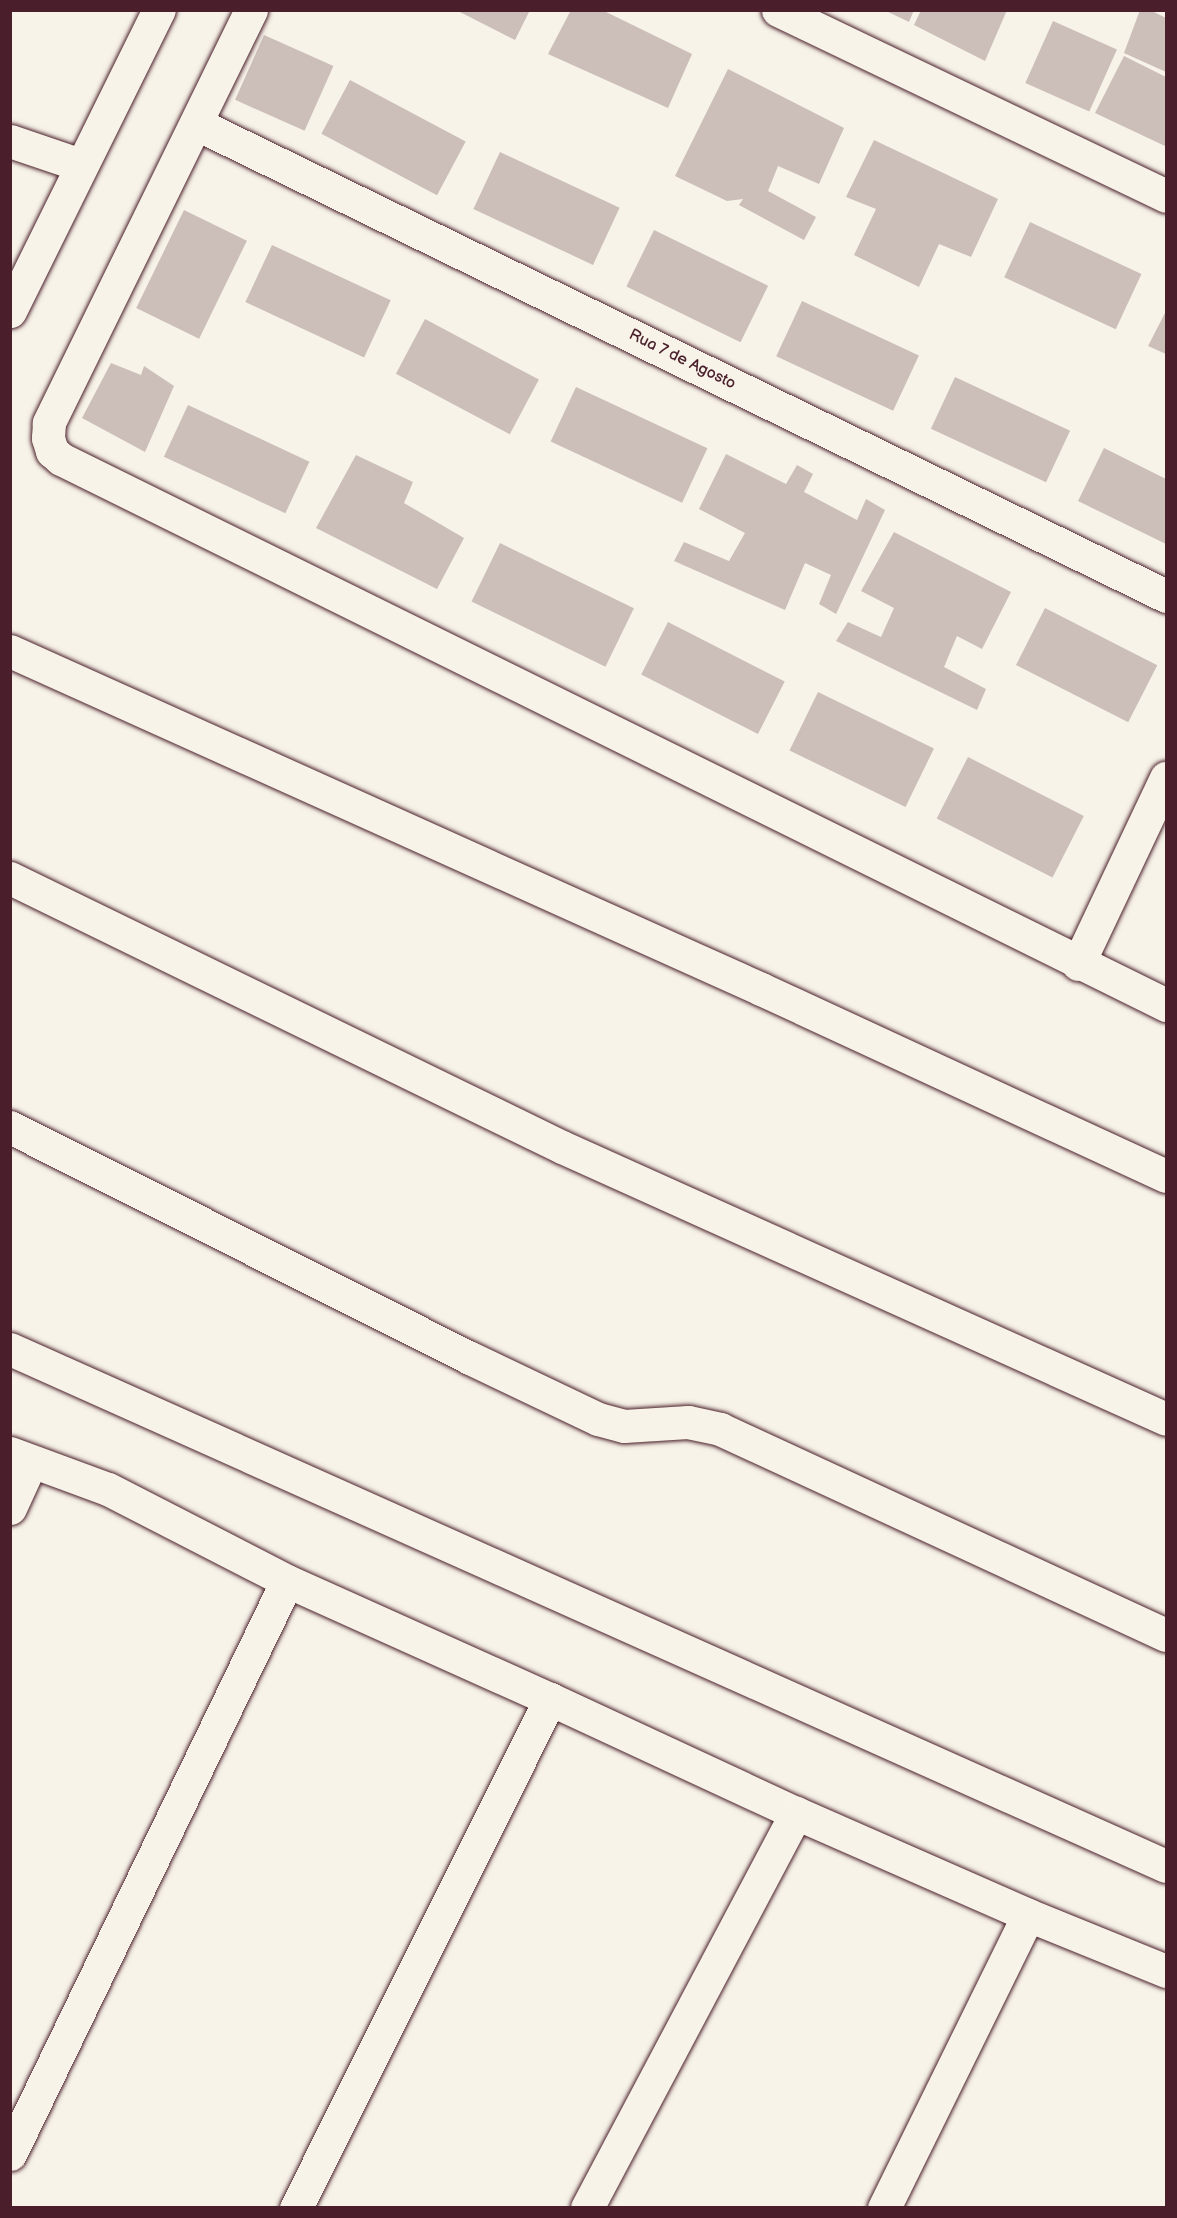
<!DOCTYPE html>
<html>
<head>
<meta charset="utf-8">
<style>
  body { margin:0 }
  #map { position:relative; width:1177px; height:2218px; overflow:hidden; background:#f7f3e8; font-family:"Balsamiq Sans",sans-serif }
  div>[style] { position:absolute }
  .building>* { inset:0; background:#ccbfb9; transform-origin:0 0 }
  .roads { filter:drop-shadow(0 0 2px #4a1f2b) drop-shadow(0 0 2px #4a1f2b) }
  .minor>* { height:33px; margin:-16.5px; padding:0 16.5px; transform-origin:16.5px; border-radius:16.5px; background:#f7f3e8 }
  span { translate:-50% -50%; white-space:nowrap; text-align:center; line-height:1.15; -webkit-text-stroke:5px #f7f3e8; paint-order:stroke }
  .street-label { font-size:16px; color:#4a1f2b }
  .frame { position:absolute; inset:0; border:12px solid #4a1f2b; pointer-events:none }
</style>
</head>
<body>
<div id="map">
  <div class="building">
    <i style="clip-path:polygon(456px 10px,530px 10px,515px 40px)"></i>
    <i style="clip-path:polygon(571px 10px,602px 10px,692px 54px,668px 108px,548px 54px)"></i>
    <i style="clip-path:polygon(884px 10px,914px 10px,909px 22px)"></i>
    <i style="clip-path:polygon(921px 10px,1007px 10px,985px 61px,914px 25px)"></i>
    <i style="clip-path:polygon(1140px 10px,1150px 10px,1166px 18px,1166px 72px,1124px 53px)"></i>
    <i style="left:1053px;top:21px;width:70px;height:68px;rotate:24deg"></i>
    <i style="left:264px;top:35px;width:76px;height:71px;rotate:24deg"></i>
    <i style="clip-path:polygon(1124px 56px,1166px 77px,1165px 146px,1095px 113px)"></i>
    <i style="clip-path:polygon(728px 69px,844px 128px,819px 184px,778px 166px,768px 191px,816px 217px,804px 240px,739px 205px,743px 199px,727px 201px,675px 176px)"></i>
    <i style="left:350px;top:80px;width:131px;height:61px;rotate:28deg"></i>
    <i style="clip-path:polygon(874px 140px,998px 199px,971px 257px,939px 244px,919px 287px,854px 255px,876px 209px,846px 197px)"></i>
    <i style="left:500px;top:152px;width:132px;height:63px;rotate:25deg"></i>
    <i style="left:184px;top:210px;width:70px;height:109px;rotate:26deg"></i>
    <i style="left:1030px;top:222px;width:123px;height:61px;rotate:25deg"></i>
    <i style="left:654px;top:230px;width:127px;height:63px;rotate:26deg"></i>
    <i style="left:272px;top:245px;width:131px;height:63px;rotate:25deg"></i>
    <i style="left:802px;top:301px;width:129px;height:61px;rotate:25deg"></i>
    <i style="clip-path:polygon(1166px 311px,1166px 354px,1148px 346px)"></i>
    <i style="left:425px;top:319px;width:129px;height:62px;rotate:28deg"></i>
    <i style="clip-path:polygon(111px 363px,141px 375px,144px 366px,174px 386px,145px 452px,82px 418px)"></i>
    <i style="left:955px;top:377px;width:127px;height:57px;rotate:25deg"></i>
    <i style="left:576px;top:387px;width:145px;height:60px;rotate:25deg"></i>
    <i style="left:188px;top:405px;width:134px;height:57px;rotate:25deg"></i>
    <i style="clip-path:polygon(1104px 448px,1166px 479px,1166px 544px,1078px 501px)"></i>
    <i style="clip-path:polygon(726px 454px,786px 484px,797px 465px,813px 474px,804px 492px,857px 520px,866px 499px,885px 510px,836px 614px,819px 604px,831px 575px,805px 563px,785px 610px,674px 561px,684px 542px,729px 561px,745px 533px,699px 509px)"></i>
    <i style="clip-path:polygon(356px 455px,413px 482px,404px 503px,464px 538px,437px 589px,316px 528px)"></i>
    <i style="clip-path:polygon(894px 532px,1011px 592px,982px 649px,957px 636px,944px 667px,986px 689px,977px 710px,836px 641px,848px 622px,881px 637px,894px 608px,861px 591px)"></i>
    <i style="left:500px;top:543px;width:149px;height:65px;rotate:26deg"></i>
    <i style="left:1045px;top:608px;width:126px;height:64px;rotate:27deg"></i>
    <i style="left:668px;top:622px;width:131px;height:59px;rotate:27deg"></i>
    <i style="left:818px;top:692px;width:129px;height:65px;rotate:26deg"></i>
    <i style="left:968px;top:757px;width:130px;height:69px;rotate:27deg"></i>
  </div>
  <div class="roads">
    <div class="minor">
      <i style="left:251px;top:10px;width:460px;rotate:116.1deg"></i>
      <i style="left:49px;top:423px;width:15px;rotate:94deg"></i>
      <i style="left:48px;top:438px;width:14px;rotate:73deg"></i>
      <i style="left:52px;top:451px;width:12px;rotate:42deg"></i>
      <i style="left:61px;top:459px;width:1233px;rotate:26.29deg"></i>
      <i style="left:778px;top:10px;width:430px;rotate:25.6deg"></i>
      <i style="left:197px;top:124px;width:1078px;rotate:25.97deg"></i>
      <i style="left:10px;top:141px;width:75px;rotate:18.7deg"></i>
      <i style="left:10px;top:311px;width:336px;rotate:-63.7deg"></i>
      <i style="left:10px;top:651px;width:824px;rotate:24.23deg"></i>
      <i style="left:761px;top:989px;width:446px;rotate:24.8deg"></i>
      <i style="left:10px;top:878px;width:614px;rotate:25.98deg"></i>
      <i style="left:562px;top:1147px;width:662px;rotate:24.24deg"></i>
      <i style="left:1078px;top:964px;width:206px;rotate:-64.7deg"></i>
      <i style="left:10px;top:1127px;width:513px;rotate:26.67deg"></i>
      <i style="left:468px;top:1357px;width:144px;rotate:25.5deg"></i>
      <i style="left:598px;top:1419px;width:27px;rotate:15deg"></i>
      <i style="left:624px;top:1426px;width:64px;rotate:-3.6deg"></i>
      <i style="left:688px;top:1422px;width:33px;rotate:12deg"></i>
      <i style="left:720px;top:1429px;width:491px;rotate:24.8deg"></i>
      <i style="left:10px;top:1349px;width:1266px;rotate:24.1deg"></i>
      <i style="left:10px;top:1453px;width:104px;rotate:20.2deg"></i>
      <i style="left:108px;top:1489px;width:201px;rotate:27.2deg"></i>
      <i style="left:287px;top:1581px;width:288px;rotate:24.2deg"></i>
      <i style="left:550px;top:1699px;width:271px;rotate:24.9deg"></i>
      <i style="left:796px;top:1813px;width:253px;rotate:23.7deg"></i>
      <i style="left:1028px;top:1915px;width:149px;rotate:22.1deg"></i>
      <i style="left:10px;top:1508px;width:51px;rotate:-65.5deg"></i>
      <i style="left:10px;top:2154px;width:636px;rotate:-64.2deg"></i>
      <i style="left:296px;top:2208px;width:569px;rotate:-63.48deg"></i>
      <i style="left:587px;top:2208px;width:447px;rotate:-62.1deg"></i>
      <i style="left:884px;top:2208px;width:326px;rotate:-63.8deg"></i>
    </div>
  </div>
  <div class="street-label">
    <span style="left:682px;top:360px;rotate:26deg">Rua 7 de Agosto</span>
  </div>
  <div class="frame"></div>
</div>
</body>
</html>
